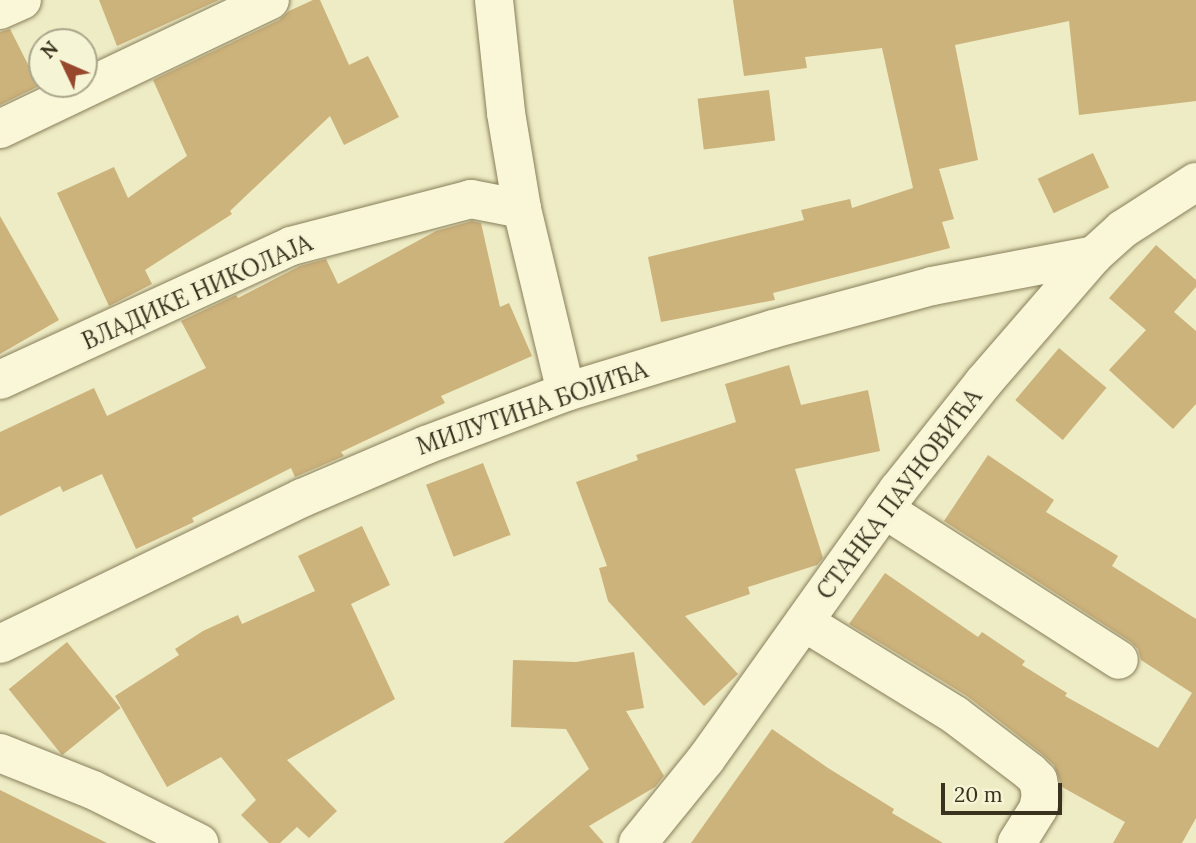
<!DOCTYPE html>
<html>
<head>
<meta charset="utf-8">
<style>
  body { margin:0 }
  #map { position:relative; width:1196px; height:843px; overflow:hidden; background:#eeecc4; font-family:Lora,serif }
  div>[style] { position:absolute }
  .building>* { inset:0; background:#ccb27b; transform-origin:0 0 }
  .roads { filter:drop-shadow(0 0 2px #887f5b) drop-shadow(0 0 2px #887f5b) }
  .minor>* { height:38px; margin:-19px; padding:0 19px; transform-origin:19px; border-radius:19px; background:#f9f7d8 }
  span { translate:-50% -50%; white-space:nowrap; text-align:center; line-height:1.15; -webkit-text-stroke:5px #f5f4d4; paint-order:stroke }
  .street-label { font-size:24px; color:#39321f }
  .north { position:absolute; left:28px; top:28px; width:70px; height:70px; box-sizing:border-box; background:#f5f4d4; border:2px solid #aaa68c; border-radius:50%; rotate:314deg; font-size:19px; font-weight:700; line-height:28px; text-align:center; color:#39321f }
  .north::after { content:''; display:block; margin:auto; width:24px; height:32px; background:#97472b; clip-path:polygon(50% 0,100% 100%,50% 72%,0 100%) }
  .scale { position:absolute; left:941px; top:783px; width:121px; height:32px; box-sizing:border-box; border:4px solid #39321f; border-top:0; padding-left:9px; font-size:21px; line-height:24px; white-space:nowrap; color:#39321f; -webkit-text-stroke:5px #f5f4d4; paint-order:stroke }
</style>
</head>
<body>
<div id="map">
  <div class="building">
    <i style="clip-path:polygon(99px 0,219px 0,117px 46px)"></i>
    <i style="clip-path:polygon(313px 0,320px 0,349px 65px,368px 56px,399px 117px,344px 145px,330px 116px,230px 211px,232px 214px,145px 270px,152px 284px,109px 306px,57px 193px,114px 167px,128px 198px,187px 156px,153px 80px,279px 20px,289px 11px)"></i>
    <i style="clip-path:polygon(733px 0,1196px 0,1196px 101px,1079px 115px,1069px 21px,955px 45px,978px 160px,939px 169px,954px 219px,942px 222px,950px 248px,773px 293px,775px 300px,661px 322px,648px 257px,804px 220px,801px 210px,850px 199px,852px 208px,913px 188px,882px 48px,805px 57px,807px 68px,744px 76px)"></i>
    <i style="clip-path:polygon(10px 29px,39px 86px,0 105px,0 32px)"></i>
    <i style="left:769px;top:90px;width:51px;height:72px;rotate:83deg"></i>
    <i style="left:1093px;top:153px;width:38px;height:61px;rotate:65deg"></i>
    <i style="clip-path:polygon(0 216px,59px 320px,0 354px)"></i>
    <i style="clip-path:polygon(472px 221px,481px 223px,500px 307px,509px 303px,532px 356px,441px 396px,445px 403px,341px 452px,344px 456px,295px 477px,291px 468px,192px 518px,194px 522px,136px 549px,102px 474px,63px 492px,60px 486px,0 516px,0 432px,94px 388px,107px 416px,206px 368px,181px 321px,236px 295px,238px 298px,300px 266px,326px 259px,338px 284px,436px 231px)"></i>
    <i style="clip-path:polygon(1156px 245px,1196px 280px,1196px 287px,1174px 312px,1196px 331px,1196px 404px,1173px 429px,1109px 370px,1146px 330px,1109px 298px)"></i>
    <i style="left:1059px;top:348px;width:62px;height:68px;rotate:40deg"></i>
    <i style="clip-path:polygon(789px 365px,801px 405px,868px 390px,880px 451px,795px 469px,823px 558px,817px 565px,748px 587px,750px 594px,685px 616px,738px 674px,704px 706px,608px 601px,599px 568px,607px 566px,576px 482px,638px 460px,636px 455px,736px 422px,725px 384px)"></i>
    <i style="clip-path:polygon(988px 455px,1054px 500px,1046px 512px,1118px 556px,1112px 566px,1196px 619px,1196px 818px,1182px 843px,1113px 843px,1125px 822px,1062px 787px,1054px 765px,1043px 755px,967px 696px,849px 624px,885px 573px,978px 637px,982px 632px,1025px 661px,1022px 665px,1067px 693px,1065px 696px,1158px 748px,1192px 693px,1141px 660px,1138px 649px,1131px 642px,944px 521px)"></i>
    <i style="left:483px;top:463px;width:77px;height:61px;rotate:69deg"></i>
    <i style="clip-path:polygon(362px 526px,390px 585px,351px 604px,395px 699px,287px 760px,337px 811px,309px 838px,297px 827px,280px 843px,269px 843px,241px 815px,256px 800px,221px 757px,167px 787px,115px 696px,179px 655px,175px 649px,203px 631px,238px 615px,242px 624px,315px 591px,298px 556px)"></i>
    <i style="left:67px;top:642px;width:85px;height:75px;rotate:51deg"></i>
    <i style="clip-path:polygon(634px 652px,644px 708px,626px 711px,664px 776px,655px 787px,589px 826px,604px 843px,503px 843px,589px 769px,566px 729px,511px 727px,513px 660px,576px 662px)"></i>
    <i style="clip-path:polygon(772px 729px,828px 768px,894px 809px,892px 813px,943px 843px,691px 843px)"></i>
    <i style="clip-path:polygon(0 790px,107px 843px,0 843px)"></i>
  </div>
  <div class="roads">
    <div class="minor">
      <i style="left:494px;top:0;width:114px;rotate:83.9deg"></i>
      <i style="left:506px;top:113px;width:97px;rotate:80.5deg"></i>
      <i style="left:522px;top:209px;width:188px;rotate:76.5deg"></i>
      <i style="left:0;top:10px;width:24px;rotate:-24deg"></i>
      <i style="left:0;top:129px;width:299px;rotate:-25.5deg"></i>
      <i style="left:0;top:380px;width:320px;rotate:-24.7deg"></i>
      <i style="left:291px;top:246px;width:186px;rotate:-14.6deg"></i>
      <i style="left:471px;top:199px;width:52px;rotate:11.1deg"></i>
      <i style="left:884px;top:509px;width:279px;rotate:32.7deg"></i>
      <i style="left:804px;top:622px;width:177px;rotate:31.6deg"></i>
      <i style="left:955px;top:715px;width:94px;rotate:37.2deg"></i>
      <i style="left:1030px;top:772px;width:11px;rotate:45deg"></i>
      <i style="left:1038px;top:780px;width:15px;rotate:79deg"></i>
      <i style="left:1041px;top:795px;width:14px;rotate:102deg"></i>
      <i style="left:1038px;top:809px;width:40px;rotate:122deg"></i>
      <i style="left:0;top:644px;width:335px;rotate:-25.8deg"></i>
      <i style="left:302px;top:498px;width:135px;rotate:-23.1deg"></i>
      <i style="left:426px;top:445px;width:150px;rotate:-20.7deg"></i>
      <i style="left:566px;top:392px;width:216px;rotate:-16.9deg"></i>
      <i style="left:773px;top:329px;width:165px;rotate:-15.1deg"></i>
      <i style="left:932px;top:286px;width:165px;rotate:-10.8deg"></i>
      <i style="left:0;top:753px;width:100px;rotate:21.7deg"></i>
      <i style="left:93px;top:790px;width:119px;rotate:26.6deg"></i>
      <i style="left:638px;top:843px;width:108px;rotate:-51deg"></i>
      <i style="left:706px;top:759px;width:330px;rotate:-54.5deg"></i>
      <i style="left:898px;top:490px;width:137px;rotate:-51.5deg"></i>
      <i style="left:983px;top:383px;width:169px;rotate:-49.1deg"></i>
      <i style="left:1094px;top:255px;width:39px;rotate:-42deg"></i>
      <i style="left:1123px;top:229px;width:87px;rotate:-32.8deg"></i>
    </div>
  </div>
  <div class="street-label">
    <span style="left:197px;top:292px;rotate:-24deg">ВЛАДИКЕ НИКОЛАЈА</span>
    <span style="left:532px;top:408px;rotate:-19deg">МИЛУТИНА БОЈИЋА</span>
    <span style="left:899px;top:494px;rotate:-53deg">СТАНКА ПАУНОВИЋА</span>
  </div>
  <div class="north">N</div>
  <div class="scale">20 m</div>
</div>
</body>
</html>
